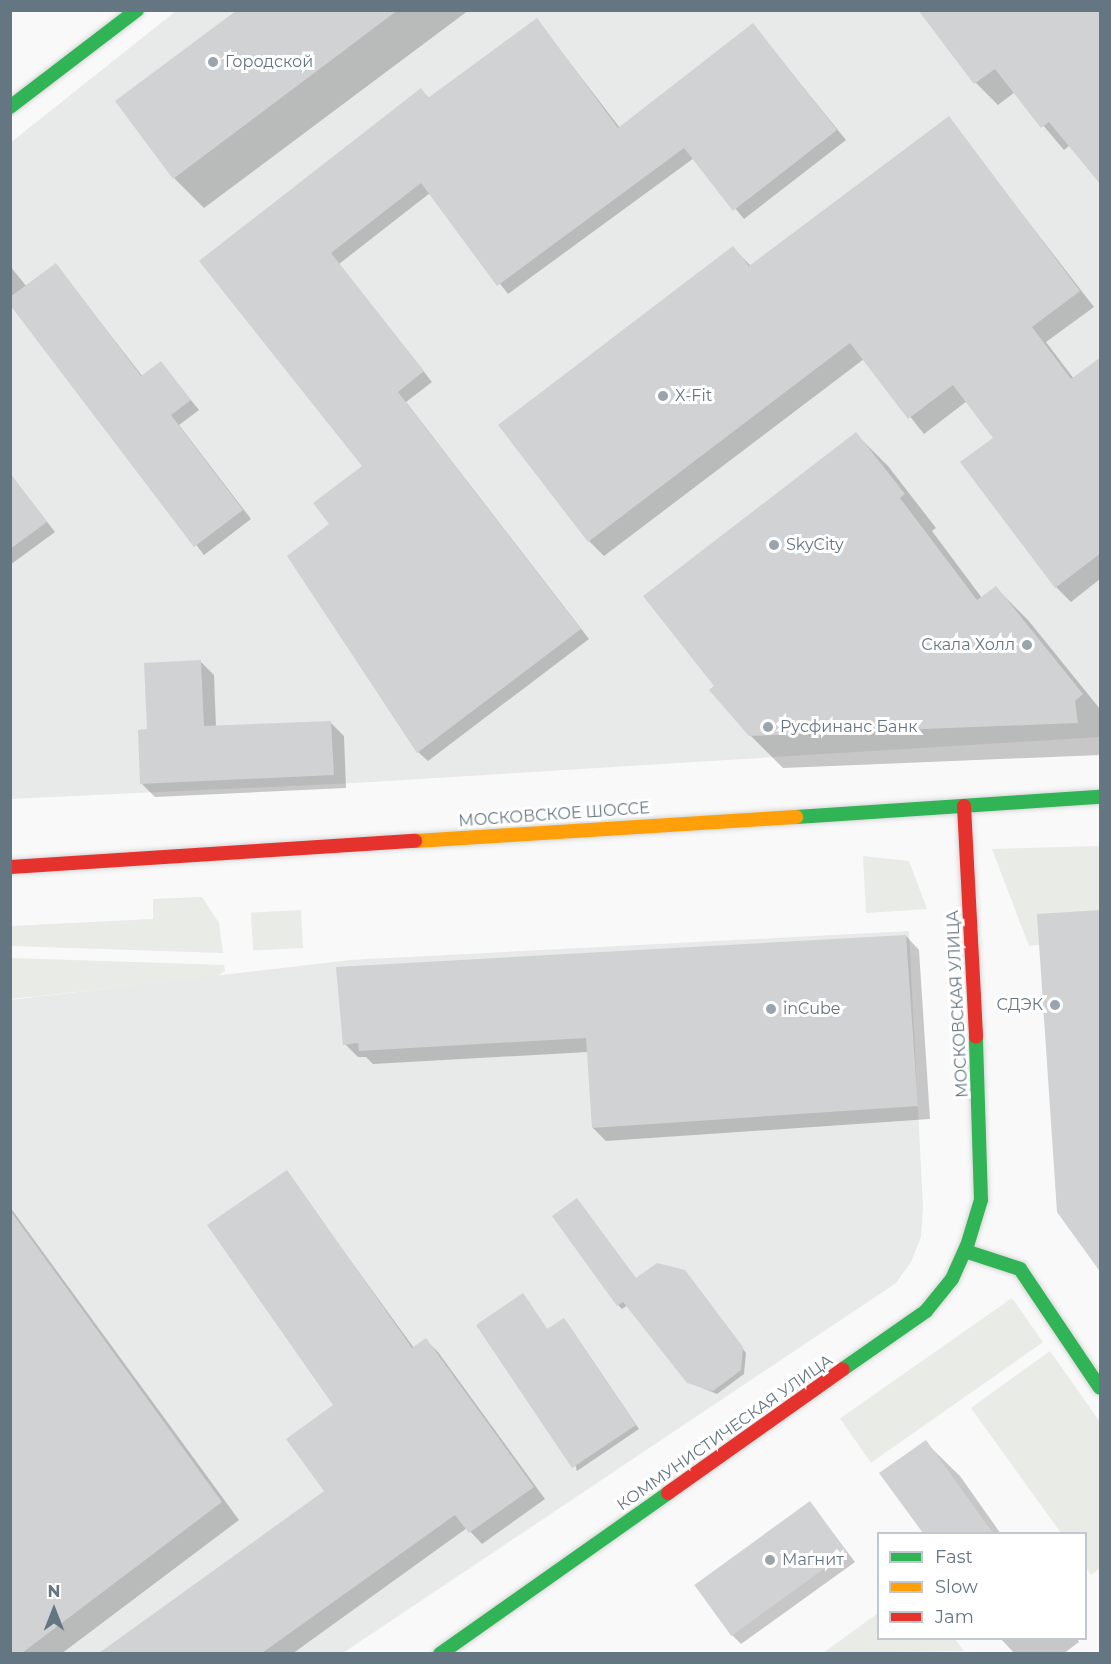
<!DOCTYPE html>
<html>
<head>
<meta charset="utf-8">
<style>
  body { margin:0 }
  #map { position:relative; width:1111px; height:1664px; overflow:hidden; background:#f9f9f9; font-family:Montserrat,sans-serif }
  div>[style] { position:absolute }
  .built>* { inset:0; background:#e8e9e9 }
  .green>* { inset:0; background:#e8ebe6; transform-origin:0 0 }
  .shadow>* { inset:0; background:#0003 }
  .building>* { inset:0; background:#d0d2d3; transform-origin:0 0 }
  .roads { filter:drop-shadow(0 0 2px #d5d6d7) drop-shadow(0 0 2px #d5d6d7) }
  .fast>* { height:14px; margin:-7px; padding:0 7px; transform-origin:7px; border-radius:7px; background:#30b455 }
  .slow>* { height:14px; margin:-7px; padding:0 7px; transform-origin:7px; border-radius:7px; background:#ff9f0a }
  .jam>* { height:14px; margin:-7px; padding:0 7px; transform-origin:7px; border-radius:7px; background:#e5322d }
  .dots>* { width:16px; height:16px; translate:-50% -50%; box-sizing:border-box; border:3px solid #fff; border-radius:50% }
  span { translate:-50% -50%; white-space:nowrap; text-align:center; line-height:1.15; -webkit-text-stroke:6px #fff; paint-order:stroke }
  .poi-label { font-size:16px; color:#657683 }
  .left { translate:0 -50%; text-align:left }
  .right { translate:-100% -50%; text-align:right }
  .street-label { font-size:16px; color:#657683 }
  .frame { position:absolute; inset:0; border:12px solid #657683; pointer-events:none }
  .legend { position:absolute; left:877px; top:1532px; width:210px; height:108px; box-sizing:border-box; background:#fff; border:2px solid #c1c8cd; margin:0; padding:8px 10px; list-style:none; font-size:18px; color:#657683 }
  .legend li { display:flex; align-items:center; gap:12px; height:30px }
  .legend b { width:30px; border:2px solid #c1c8cd }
  .north { position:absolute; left:24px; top:1580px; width:60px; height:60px; -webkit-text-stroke:4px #fff; paint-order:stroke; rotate:0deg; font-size:16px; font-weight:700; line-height:24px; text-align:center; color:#657683 }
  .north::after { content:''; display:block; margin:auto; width:21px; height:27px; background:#657683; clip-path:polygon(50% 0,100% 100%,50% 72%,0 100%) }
</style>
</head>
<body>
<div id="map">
  <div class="built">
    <i style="clip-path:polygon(176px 11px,1100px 11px,1100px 737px,355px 783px,11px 799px,10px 143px)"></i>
    <i style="clip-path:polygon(909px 931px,923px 1207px,921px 1237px,911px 1262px,896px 1283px,343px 1653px,11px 1653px,10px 1000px,350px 960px)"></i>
  </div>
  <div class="green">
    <i style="clip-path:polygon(1100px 846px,1100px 937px,1029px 946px,992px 849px)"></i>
    <i style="clip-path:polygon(863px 856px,909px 861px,927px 909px,866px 913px)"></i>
    <i style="clip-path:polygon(202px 897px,219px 923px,223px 953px,11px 946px,11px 926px,153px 919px,153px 899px)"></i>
    <i style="left:301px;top:910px;width:38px;height:50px;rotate:87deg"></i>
    <i style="clip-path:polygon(11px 958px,224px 965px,225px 971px,216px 977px,11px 999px)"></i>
    <i style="left:1012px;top:1298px;width:54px;height:210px;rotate:55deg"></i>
    <i style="clip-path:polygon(1050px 1351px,1100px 1422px,1100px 1568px,1091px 1575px,1086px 1567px,1086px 1534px,1061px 1533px,971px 1408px)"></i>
    <i style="clip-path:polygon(878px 1613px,878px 1638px,955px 1639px,964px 1651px,823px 1653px)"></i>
  </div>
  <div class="shadow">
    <i style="clip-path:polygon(239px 10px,469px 10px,204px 208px,174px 178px)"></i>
    <i style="clip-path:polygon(923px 10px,1100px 10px,1070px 145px,1064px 150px,1015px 92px,998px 105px,976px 83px)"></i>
    <i style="clip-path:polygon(537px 20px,620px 128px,753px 25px,846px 140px,744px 219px,694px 158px,508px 294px,430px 193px,339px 264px,432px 382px,406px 402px,589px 639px,428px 761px,418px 752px,331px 525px,364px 466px,201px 261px,421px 90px,430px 99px)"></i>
    <i style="clip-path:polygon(948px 118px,1094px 307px,1046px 342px,1074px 379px,1100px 359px,1100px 579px,1071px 602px,1056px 587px,995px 438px,967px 401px,924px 434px,864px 359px,604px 556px,589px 541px,733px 248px,751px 266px)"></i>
    <i style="clip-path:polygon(56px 265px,143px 377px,161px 363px,199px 410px,179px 425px,251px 519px,204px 555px,10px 303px,10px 266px,27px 287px)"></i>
    <i style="clip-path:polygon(856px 434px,888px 466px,936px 528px,932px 531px,982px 598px,996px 588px,1028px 620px,1100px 709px,1100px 755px,783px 768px,750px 735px,716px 686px)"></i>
    <i style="clip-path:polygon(10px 474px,55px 532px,10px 565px)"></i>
    <i style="clip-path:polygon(201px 662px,214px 675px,216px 727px,331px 723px,344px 736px,346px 788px,155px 797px,142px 784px,149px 731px)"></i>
    <i style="clip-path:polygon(906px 936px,919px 950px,930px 1119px,606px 1141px,593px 1128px,588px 1052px,373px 1064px,366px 1057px,358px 1057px,345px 1044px)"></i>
    <i style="clip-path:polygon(286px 1172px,414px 1348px,426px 1340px,438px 1352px,545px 1499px,482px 1544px,467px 1528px,292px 1654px,101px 1654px,326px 1491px,335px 1406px)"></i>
    <i style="clip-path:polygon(577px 1200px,636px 1279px,689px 1276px,746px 1353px,744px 1374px,717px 1394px,688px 1382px,628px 1305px,622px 1309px,618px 1305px,554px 1217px)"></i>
    <i style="clip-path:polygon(10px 1207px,239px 1520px,61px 1654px,10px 1654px)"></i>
    <i style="clip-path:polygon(527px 1299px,548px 1331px,564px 1320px,568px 1324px,639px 1429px,577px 1471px)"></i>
    <i style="clip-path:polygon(925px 1442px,960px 1476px,1001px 1534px,924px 1534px,881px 1474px)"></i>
    <i style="clip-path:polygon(810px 1503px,855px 1562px,741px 1644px,732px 1635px)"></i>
    <i style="clip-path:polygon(1077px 1638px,1079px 1642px,1063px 1654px,1015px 1654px,1000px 1638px)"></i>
  </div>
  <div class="building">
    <i style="clip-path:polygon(237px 10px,398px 10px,173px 179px,115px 101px)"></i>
    <i style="clip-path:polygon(918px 10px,1101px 10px,1101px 185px,1049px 122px,1041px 128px,995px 69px,974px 84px)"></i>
    <i style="clip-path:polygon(537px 18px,618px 128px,753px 23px,837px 130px,733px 211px,684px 148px,497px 286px,421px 183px,331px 253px,424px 371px,398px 392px,581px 629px,417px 753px,287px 556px,329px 524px,313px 503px,362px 466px,199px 261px,421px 88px,428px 98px)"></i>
    <i style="clip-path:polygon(949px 116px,1080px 291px,1032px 327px,1071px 379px,1101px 357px,1101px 553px,1055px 588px,960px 462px,993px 438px,953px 385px,908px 419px,850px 343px,588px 542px,498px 425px,733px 246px,749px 266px)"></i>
    <i style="clip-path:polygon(56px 263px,141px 376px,161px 361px,191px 400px,171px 415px,243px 510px,194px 547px,10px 305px,10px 297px)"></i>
    <i style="clip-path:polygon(856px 432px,905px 494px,900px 498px,977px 600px,996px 586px,1083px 694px,1075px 701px,1078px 723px,749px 736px,709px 690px,714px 686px,643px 596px)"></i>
    <i style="clip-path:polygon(10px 473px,47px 522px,10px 549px)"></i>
    <i style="clip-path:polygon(201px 660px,204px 726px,331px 721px,334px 775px,140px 784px,138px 730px,147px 729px,144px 663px)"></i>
    <i style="clip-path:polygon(1101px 910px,1101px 1273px,1057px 1212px,1037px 914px)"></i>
    <i style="clip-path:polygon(906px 935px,918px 1106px,592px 1128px,586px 1038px,359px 1051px,358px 1043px,343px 1045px,336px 967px)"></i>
    <i style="clip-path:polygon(287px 1170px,412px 1348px,426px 1338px,534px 1487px,469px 1533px,455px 1515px,262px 1653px,99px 1653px,324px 1491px,286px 1439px,333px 1405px,207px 1225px)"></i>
    <i style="clip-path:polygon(577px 1198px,636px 1278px,657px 1263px,685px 1270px,743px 1347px,741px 1370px,713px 1391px,687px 1383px,623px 1302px,617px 1306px,552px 1216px)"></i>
    <i style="clip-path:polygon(10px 1210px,222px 1502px,22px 1653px,10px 1653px)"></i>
    <i style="clip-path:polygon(523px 1293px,547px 1329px,564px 1318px,636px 1425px,572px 1468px,476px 1325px)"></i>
    <i style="clip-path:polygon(926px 1440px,993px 1533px,923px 1533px,879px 1473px)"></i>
    <i style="left:810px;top:1501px;width:63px;height:143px;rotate:54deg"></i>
  </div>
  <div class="roads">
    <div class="fast">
      <i style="left:10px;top:107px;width:160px;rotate:-37.4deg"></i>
      <i style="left:796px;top:817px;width:305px;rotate:-3.8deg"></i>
      <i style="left:965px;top:1251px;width:58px;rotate:18.1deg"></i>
      <i style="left:1020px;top:1269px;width:143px;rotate:56.1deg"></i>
      <i style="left:843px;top:1369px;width:101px;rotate:-34.9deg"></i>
      <i style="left:926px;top:1311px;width:41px;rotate:-50.9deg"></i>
      <i style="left:952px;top:1279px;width:36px;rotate:-66deg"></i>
      <i style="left:967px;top:1246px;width:48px;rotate:-73.1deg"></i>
      <i style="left:981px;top:1200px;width:163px;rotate:-91.8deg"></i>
      <i style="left:440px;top:1654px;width:279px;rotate:-35.2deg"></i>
    </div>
    <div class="slow">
      <i style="left:415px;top:841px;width:382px;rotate:-3.6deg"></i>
    </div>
    <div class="jam">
      <i style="left:964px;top:806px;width:231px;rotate:87deg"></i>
      <i style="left:10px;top:867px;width:406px;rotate:-3.7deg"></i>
      <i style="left:668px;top:1493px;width:214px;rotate:-35.3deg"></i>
    </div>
  </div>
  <div class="dots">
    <i style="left:213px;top:62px;background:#99a4ac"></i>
    <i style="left:663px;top:396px;background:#99a4ac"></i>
    <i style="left:774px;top:545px;background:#99a4ac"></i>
    <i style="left:1027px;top:645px;background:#99a4ac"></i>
    <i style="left:768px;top:727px;background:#99a4ac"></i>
    <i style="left:1055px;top:1005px;background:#99a4ac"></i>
    <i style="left:771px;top:1009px;background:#99a4ac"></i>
    <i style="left:770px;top:1560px;background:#99a4ac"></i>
  </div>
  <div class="poi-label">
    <span class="left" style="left:225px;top:62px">Городской</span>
    <span class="left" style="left:675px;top:396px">X-Fit</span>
    <span class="left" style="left:786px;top:545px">SkyCity</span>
    <span class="right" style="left:1015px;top:645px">Скала Холл</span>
    <span class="left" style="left:780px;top:727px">Русфинанс Банк</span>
    <span class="right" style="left:1043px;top:1005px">СДЭК</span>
    <span class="left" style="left:783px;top:1009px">inCube</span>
    <span class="left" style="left:782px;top:1560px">Магнит</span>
  </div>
  <div class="street-label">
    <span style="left:554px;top:815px;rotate:-4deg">МОСКОВСКОЕ ШОССЕ</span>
    <span style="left:958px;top:1004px;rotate:-93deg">МОСКОВСКАЯ УЛИЦА</span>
    <span style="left:725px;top:1433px;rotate:-35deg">КОММУНИСТИЧЕСКАЯ УЛИЦА</span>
  </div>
  <div class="frame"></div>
  <ul class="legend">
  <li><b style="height:8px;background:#30b455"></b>Fast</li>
  <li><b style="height:8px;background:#ff9f0a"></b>Slow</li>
  <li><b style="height:8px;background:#e5322d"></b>Jam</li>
  </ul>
  <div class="north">N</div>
</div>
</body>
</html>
